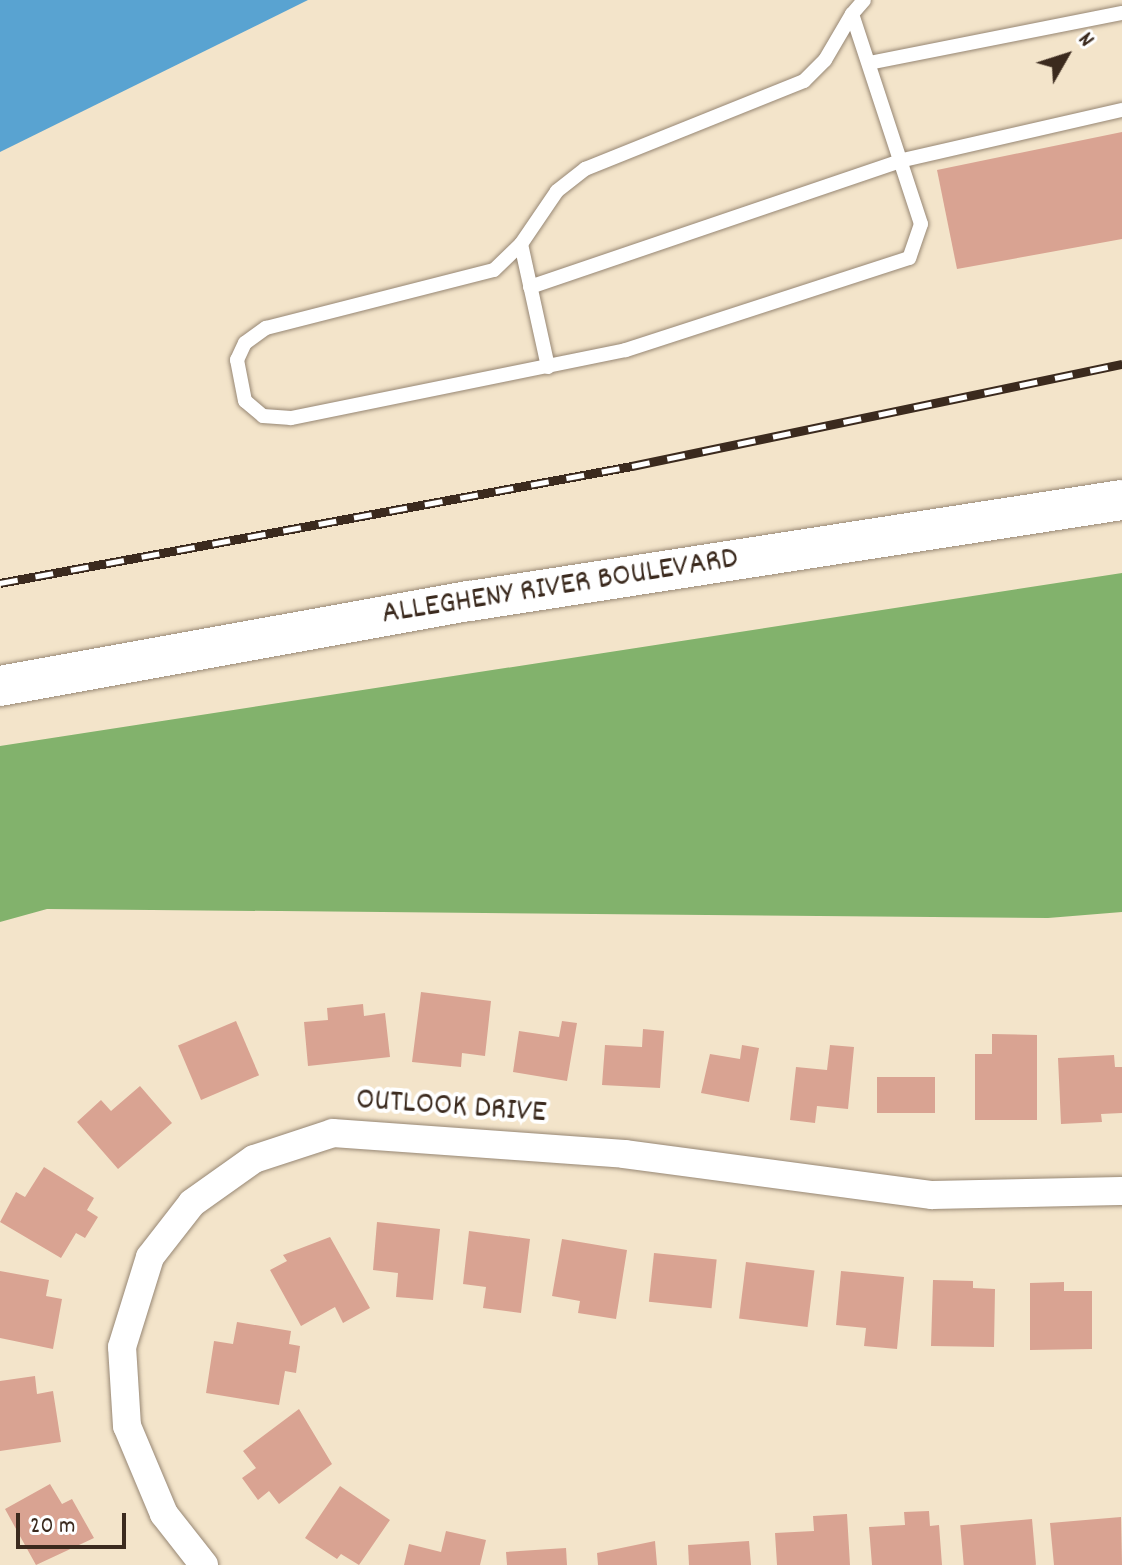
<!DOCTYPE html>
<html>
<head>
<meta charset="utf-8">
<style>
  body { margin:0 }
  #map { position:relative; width:1122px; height:1565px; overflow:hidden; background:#f3e4ca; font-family:Dekko,sans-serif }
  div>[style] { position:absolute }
  .forest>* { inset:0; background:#82b26c }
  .water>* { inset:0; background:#59a3d1 }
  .building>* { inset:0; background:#d9a392; transform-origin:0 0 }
  .roads { filter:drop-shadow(0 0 2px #978774) drop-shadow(0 0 2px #978774) }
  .service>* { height:14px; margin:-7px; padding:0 7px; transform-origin:7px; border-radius:7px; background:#fff }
  .minor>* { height:28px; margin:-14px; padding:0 14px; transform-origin:14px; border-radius:14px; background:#fff }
  .secondary>* { height:40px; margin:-20px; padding:0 20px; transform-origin:20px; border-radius:20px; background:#fff }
  .rail>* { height:9px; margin-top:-4.5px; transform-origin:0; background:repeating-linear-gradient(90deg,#fff 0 18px,#3b2a1e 0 36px); box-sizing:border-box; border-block:2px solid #3b2a1e }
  span { translate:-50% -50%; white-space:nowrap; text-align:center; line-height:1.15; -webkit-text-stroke:8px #fff; paint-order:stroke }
  .street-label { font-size:32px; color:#3b2a1e }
  .north { position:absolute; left:1026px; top:16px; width:80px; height:80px; -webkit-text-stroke:6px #fff; paint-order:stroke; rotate:51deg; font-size:22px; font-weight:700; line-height:32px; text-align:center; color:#3b2a1e }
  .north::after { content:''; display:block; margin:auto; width:28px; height:36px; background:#3b2a1e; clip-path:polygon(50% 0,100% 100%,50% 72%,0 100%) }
  .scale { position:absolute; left:16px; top:1513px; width:110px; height:36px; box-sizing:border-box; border:4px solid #3b2a1e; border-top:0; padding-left:10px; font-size:24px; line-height:28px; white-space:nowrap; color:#3b2a1e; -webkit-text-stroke:6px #fff; paint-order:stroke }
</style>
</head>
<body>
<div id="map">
  <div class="forest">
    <i style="clip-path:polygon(1122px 573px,1122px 912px,1048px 918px,47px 909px,0 922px,0 746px)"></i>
  </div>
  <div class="water">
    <i style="clip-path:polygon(0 0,308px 0,0 152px)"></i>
  </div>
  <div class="building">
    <i style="clip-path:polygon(1122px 132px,1122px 239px,957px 269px,937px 170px)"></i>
    <i style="clip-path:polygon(421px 992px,491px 1001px,485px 1056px,462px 1053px,461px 1067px,412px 1062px)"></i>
    <i style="clip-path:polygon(363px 1004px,364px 1016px,385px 1013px,390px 1057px,308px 1066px,304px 1022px,328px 1020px,327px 1008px)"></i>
    <i style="left:236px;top:1021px;width:59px;height:63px;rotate:67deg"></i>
    <i style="clip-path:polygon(562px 1021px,577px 1023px,567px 1081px,513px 1072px,519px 1031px,559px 1037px)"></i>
    <i style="clip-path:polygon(643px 1029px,664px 1031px,660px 1088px,602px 1085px,605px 1045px,642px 1047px)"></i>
    <i style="clip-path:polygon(992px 1034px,1037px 1035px,1037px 1120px,975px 1120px,975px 1054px,992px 1054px)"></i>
    <i style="clip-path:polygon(742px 1045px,759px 1048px,749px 1102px,701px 1093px,710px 1054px,740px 1059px)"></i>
    <i style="clip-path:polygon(830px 1045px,854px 1047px,848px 1109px,817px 1106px,815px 1123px,790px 1120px,796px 1067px,827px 1070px)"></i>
    <i style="clip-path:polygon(1114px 1055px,1115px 1067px,1122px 1067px,1122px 1113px,1101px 1114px,1102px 1122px,1061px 1124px,1058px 1058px)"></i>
    <i style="left:877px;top:1077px;width:58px;height:36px"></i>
    <i style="clip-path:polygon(140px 1086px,172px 1123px,118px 1169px,77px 1122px,101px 1100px,111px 1111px)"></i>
    <i style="clip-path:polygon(44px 1167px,94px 1198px,87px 1210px,98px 1217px,85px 1238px,76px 1233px,61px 1258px,0 1222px,16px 1192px,25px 1197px)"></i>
    <i style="clip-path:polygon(377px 1222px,440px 1229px,433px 1300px,396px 1297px,398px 1273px,373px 1270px)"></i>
    <i style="clip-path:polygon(469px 1231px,530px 1239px,521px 1313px,483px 1308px,486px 1287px,463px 1284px)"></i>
    <i style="clip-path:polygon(330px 1237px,370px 1308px,343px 1323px,335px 1307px,301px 1326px,270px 1270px,287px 1261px,283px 1255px)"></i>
    <i style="clip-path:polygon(562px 1239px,627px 1250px,616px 1319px,578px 1313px,580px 1301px,552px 1296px)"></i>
    <i style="left:654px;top:1253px;width:63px;height:49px;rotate:6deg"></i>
    <i style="left:746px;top:1262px;width:69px;height:57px;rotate:7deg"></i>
    <i style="clip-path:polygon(0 1271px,49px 1280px,46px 1296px,62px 1299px,53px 1349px,0 1338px)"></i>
    <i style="clip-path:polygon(841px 1271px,904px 1277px,897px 1349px,864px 1346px,866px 1328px,836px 1325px)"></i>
    <i style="clip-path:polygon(933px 1280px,973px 1281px,973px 1288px,995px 1289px,994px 1347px,931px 1346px)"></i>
    <i style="clip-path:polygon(1064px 1282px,1064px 1291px,1092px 1291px,1092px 1349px,1030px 1350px,1030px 1283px)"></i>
    <i style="clip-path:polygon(237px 1322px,291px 1331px,289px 1344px,300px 1346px,296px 1373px,285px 1371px,279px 1405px,206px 1393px,214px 1341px,233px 1344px)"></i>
    <i style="clip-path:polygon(35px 1376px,37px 1394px,53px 1391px,61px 1442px,0 1451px,0 1381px)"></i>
    <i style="clip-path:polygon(299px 1409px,332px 1464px,279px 1504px,269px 1491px,258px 1500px,242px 1478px,256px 1468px,243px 1451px)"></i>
    <i style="clip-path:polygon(50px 1484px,62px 1504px,72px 1499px,94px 1538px,36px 1565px,5px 1509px)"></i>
    <i style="clip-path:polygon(340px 1486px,390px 1520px,359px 1565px,341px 1554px,337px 1559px,305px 1538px)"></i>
    <i style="clip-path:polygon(929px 1511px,930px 1526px,939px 1525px,942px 1565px,872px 1565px,869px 1527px,905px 1525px,904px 1512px)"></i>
    <i style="clip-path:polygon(847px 1514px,850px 1565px,777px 1565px,775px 1533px,814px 1531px,813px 1516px)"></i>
    <i style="clip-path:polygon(1121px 1517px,1122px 1565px,1054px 1565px,1050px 1523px)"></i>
    <i style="left:1032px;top:1519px;width:46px;height:72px;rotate:85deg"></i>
    <i style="clip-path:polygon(446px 1531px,486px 1540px,480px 1565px,404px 1565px,409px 1544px,441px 1552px)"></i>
    <i style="clip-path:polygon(655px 1541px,657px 1565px,598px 1565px,597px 1553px)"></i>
    <i style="clip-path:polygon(749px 1541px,751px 1565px,689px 1565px,688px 1545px)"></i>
    <i style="clip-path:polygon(566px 1548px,567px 1565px,507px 1565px,506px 1552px)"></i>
  </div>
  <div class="roads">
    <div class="service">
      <i style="left:852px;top:14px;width:221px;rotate:71.8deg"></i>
      <i style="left:921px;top:224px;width:36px;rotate:109deg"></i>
      <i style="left:909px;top:258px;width:298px;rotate:162deg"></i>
      <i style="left:626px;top:350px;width:342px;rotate:168.5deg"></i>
      <i style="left:291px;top:418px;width:28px;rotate:-176deg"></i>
      <i style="left:263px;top:416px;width:23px;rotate:-140deg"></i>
      <i style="left:245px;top:401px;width:42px;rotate:-101deg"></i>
      <i style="left:237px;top:360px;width:19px;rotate:-65deg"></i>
      <i style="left:245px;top:343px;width:26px;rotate:-36deg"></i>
      <i style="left:266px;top:328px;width:235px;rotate:-14.3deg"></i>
      <i style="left:494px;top:270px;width:37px;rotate:-44deg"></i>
      <i style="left:521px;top:244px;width:64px;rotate:-55.8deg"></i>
      <i style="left:557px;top:191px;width:36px;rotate:-38deg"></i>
      <i style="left:585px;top:169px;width:236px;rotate:-21.9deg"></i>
      <i style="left:804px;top:81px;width:30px;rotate:-45deg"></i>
      <i style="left:825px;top:60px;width:53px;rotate:-59.6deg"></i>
      <i style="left:852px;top:14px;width:18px;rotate:-49deg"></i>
      <i style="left:869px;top:63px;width:258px;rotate:-11.2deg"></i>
      <i style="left:521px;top:244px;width:126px;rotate:77.6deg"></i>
      <i style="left:530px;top:287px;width:394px;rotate:-18.8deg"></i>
      <i style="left:903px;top:160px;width:225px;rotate:-12.9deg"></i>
    </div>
    <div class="minor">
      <i style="left:204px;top:1565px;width:65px;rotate:-128.1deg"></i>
      <i style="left:164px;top:1514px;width:95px;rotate:-112.8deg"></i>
      <i style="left:127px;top:1426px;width:79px;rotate:-93.6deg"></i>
      <i style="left:122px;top:1347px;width:94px;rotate:-72.7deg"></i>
      <i style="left:150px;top:1257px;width:68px;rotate:-52.1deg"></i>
      <i style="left:192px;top:1203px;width:76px;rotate:-35.4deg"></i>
      <i style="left:254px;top:1159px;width:83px;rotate:-18.2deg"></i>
      <i style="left:333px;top:1133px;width:292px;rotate:4.1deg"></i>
      <i style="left:624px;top:1154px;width:311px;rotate:7.6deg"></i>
      <i style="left:932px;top:1195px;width:190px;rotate:-1.2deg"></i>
    </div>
    <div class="secondary">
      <i style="left:0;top:686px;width:478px;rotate:-10.3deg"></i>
      <i style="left:470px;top:601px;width:660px;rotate:-8.81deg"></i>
    </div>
  </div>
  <div class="rail">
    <i style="left:0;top:583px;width:643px;rotate:-10.49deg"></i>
    <i style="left:632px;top:466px;width:501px;rotate:-11.76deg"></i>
  </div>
  <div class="street-label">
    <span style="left:560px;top:588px;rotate:-9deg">ALLEGHENY RIVER BOULEVARD</span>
    <span style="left:451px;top:1108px;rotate:4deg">OUTLOOK DRIVE</span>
  </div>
  <div class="north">N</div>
  <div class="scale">20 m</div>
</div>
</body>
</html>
